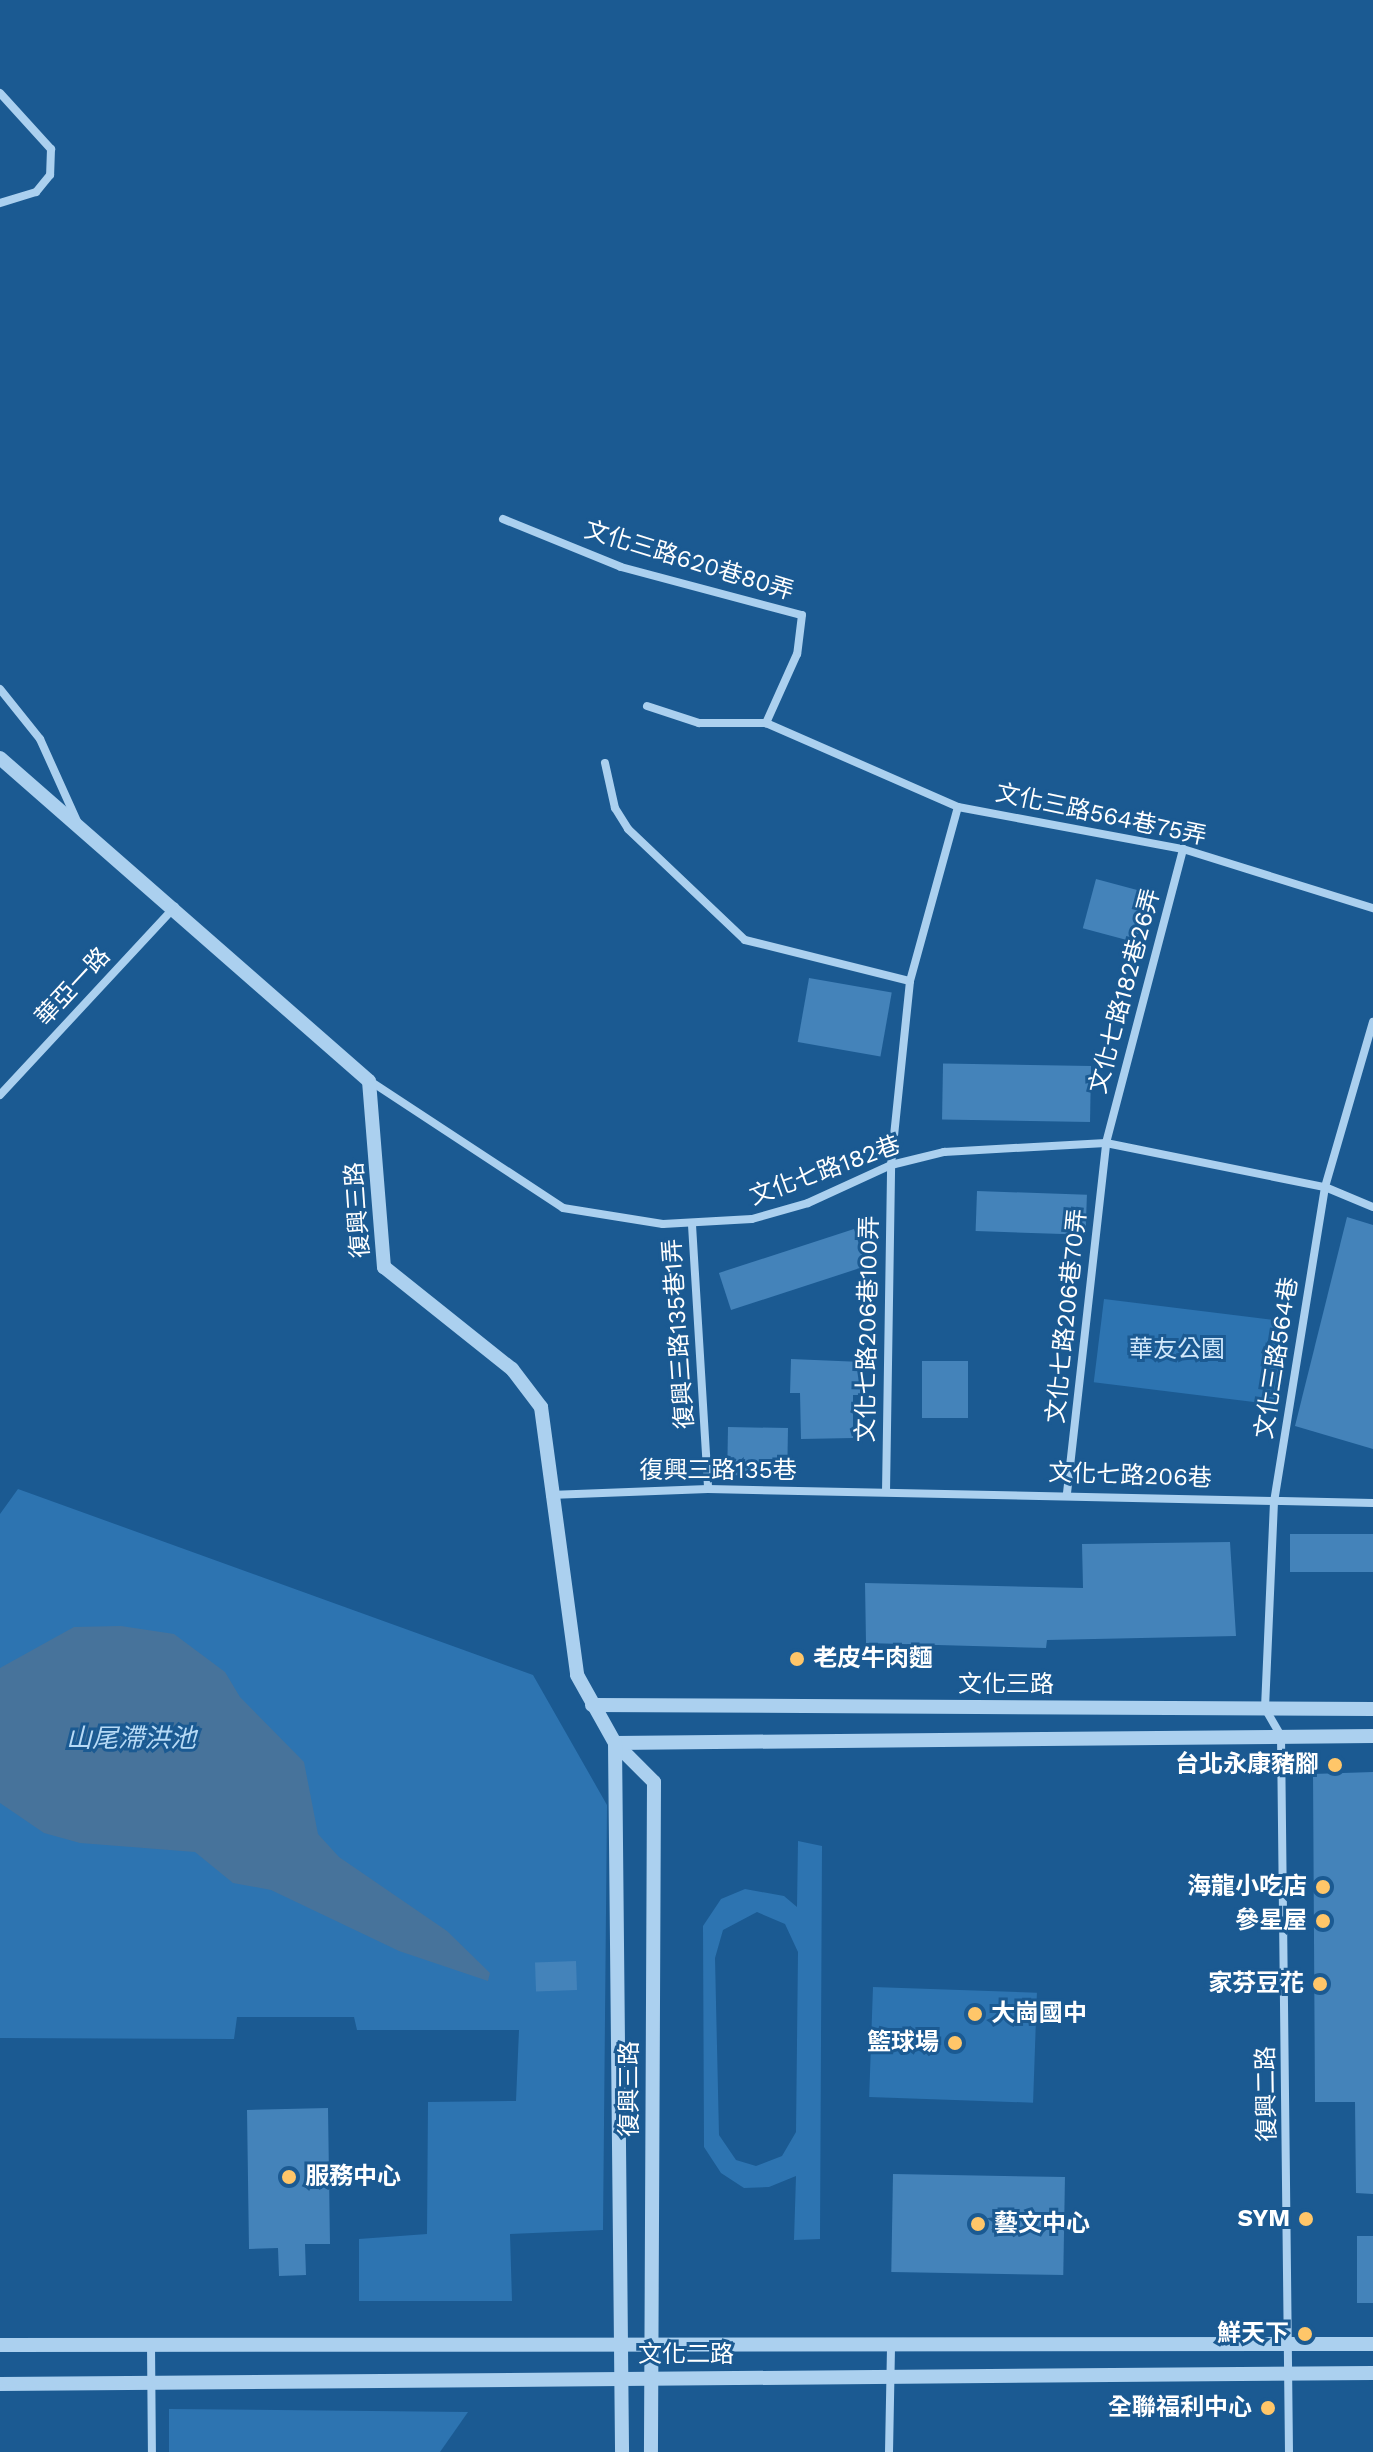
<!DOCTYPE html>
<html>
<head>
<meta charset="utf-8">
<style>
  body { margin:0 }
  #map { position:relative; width:1373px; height:2452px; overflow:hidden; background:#1b5a92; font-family:"Work Sans","Noto Sans TC",sans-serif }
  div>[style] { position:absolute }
  .green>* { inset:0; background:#2d74b1; transform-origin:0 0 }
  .water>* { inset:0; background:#47739b }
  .building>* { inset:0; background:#4483ba; transform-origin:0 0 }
  .minor>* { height:8px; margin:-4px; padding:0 4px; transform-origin:4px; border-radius:4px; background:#abd0ef }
  .tertiary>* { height:14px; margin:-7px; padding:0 7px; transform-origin:7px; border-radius:7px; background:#abd0ef }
  .dots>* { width:22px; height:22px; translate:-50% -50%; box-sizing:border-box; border:4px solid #1b5a92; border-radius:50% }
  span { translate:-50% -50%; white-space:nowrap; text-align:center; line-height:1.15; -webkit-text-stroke:6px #1b5a92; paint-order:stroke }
  .street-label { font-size:24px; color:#fff }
  .park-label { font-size:24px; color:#d1e8fb }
  .poi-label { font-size:24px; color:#fff; font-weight:700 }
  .left { translate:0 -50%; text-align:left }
  .right { translate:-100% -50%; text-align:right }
  .water-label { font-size:26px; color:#b7daf6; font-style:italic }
</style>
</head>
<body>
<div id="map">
  <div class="green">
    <i style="left:1104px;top:1299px;width:184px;height:84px;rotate:7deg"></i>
    <i style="clip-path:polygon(18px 1489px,533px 1675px,607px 1805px,603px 2230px,510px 2234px,512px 2301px,359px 2301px,359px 2239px,427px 2234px,428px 2102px,516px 2101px,519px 2030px,357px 2030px,354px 2017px,237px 2017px,234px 2039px,0 2038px,0 1514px)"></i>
    <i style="clip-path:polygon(evenodd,798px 1841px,822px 1846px,820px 2239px,794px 2240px,796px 2176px,769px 2187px,744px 2188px,721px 2173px,704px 2147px,703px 1926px,721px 1899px,745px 1889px,784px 1896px,797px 1907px,798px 1841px,757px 1912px,785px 1924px,798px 1952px,796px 2132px,782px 2156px,756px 2166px,736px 2160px,719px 2135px,715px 1958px,723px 1930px,757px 1912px)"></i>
    <i style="left:873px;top:1987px;width:164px;height:110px;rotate:2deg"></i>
    <i style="clip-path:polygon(169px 2409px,468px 2412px,440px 2452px,169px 2452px)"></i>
  </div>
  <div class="water">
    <i style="clip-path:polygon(121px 1626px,174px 1634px,225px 1672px,240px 1697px,304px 1762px,318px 1834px,339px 1857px,447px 1931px,490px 1973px,488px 1981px,399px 1951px,271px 1890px,233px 1883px,195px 1852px,80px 1843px,44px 1833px,0 1803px,0 1668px,74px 1627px)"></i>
  </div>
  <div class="building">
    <i style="left:1096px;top:879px;width:59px;height:51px;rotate:15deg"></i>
    <i style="left:809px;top:978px;width:84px;height:65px;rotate:10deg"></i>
    <i style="left:1091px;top:1066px;width:56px;height:148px;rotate:91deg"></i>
    <i style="left:977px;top:1191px;width:110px;height:40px;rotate:2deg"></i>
    <i style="clip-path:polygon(1347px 1217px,1373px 1225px,1373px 1449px,1295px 1426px)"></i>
    <i style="left:854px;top:1229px;width:39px;height:142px;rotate:72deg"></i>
    <i style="clip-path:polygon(791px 1359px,862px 1362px,860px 1395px,853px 1395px,853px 1438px,801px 1439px,800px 1393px,790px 1393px)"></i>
    <i style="left:922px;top:1361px;width:46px;height:57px"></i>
    <i style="left:728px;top:1427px;width:60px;height:48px;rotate:1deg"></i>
    <i style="left:1373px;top:1534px;width:38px;height:83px;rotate:90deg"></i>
    <i style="clip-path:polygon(1230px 1542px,1236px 1636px,1047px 1640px,1046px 1648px,866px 1643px,865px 1583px,1083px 1588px,1082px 1544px)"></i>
    <i style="clip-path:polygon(1373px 1772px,1373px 2194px,1356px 2193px,1355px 2102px,1315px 2102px,1313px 1774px)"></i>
    <i style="left:576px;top:1961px;width:29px;height:41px;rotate:88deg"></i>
    <i style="clip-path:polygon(328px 2108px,330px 2244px,305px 2244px,306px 2275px,279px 2276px,278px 2248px,249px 2249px,247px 2110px)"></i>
    <i style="left:893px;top:2174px;width:172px;height:98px;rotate:1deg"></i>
    <i style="left:1357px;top:2236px;width:16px;height:67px"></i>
  </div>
  <div class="minor">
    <i style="left:0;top:93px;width:76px;rotate:47.7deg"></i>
    <i style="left:51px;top:149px;width:26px;rotate:92deg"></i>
    <i style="left:50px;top:175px;width:22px;rotate:129deg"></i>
    <i style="left:36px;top:192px;width:38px;rotate:163deg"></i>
    <i style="left:503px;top:519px;width:127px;rotate:22.1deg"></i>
    <i style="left:621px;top:567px;width:187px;rotate:14.9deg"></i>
    <i style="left:802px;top:615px;width:39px;rotate:97deg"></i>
    <i style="left:797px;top:654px;width:76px;rotate:114.2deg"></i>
    <i style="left:0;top:689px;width:64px;rotate:51.3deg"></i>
    <i style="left:40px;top:739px;width:90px;rotate:65.7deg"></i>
    <i style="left:647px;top:706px;width:55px;rotate:18.1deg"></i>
    <i style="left:699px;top:723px;width:67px"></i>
    <i style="left:766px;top:723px;width:210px;rotate:23.6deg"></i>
    <i style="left:958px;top:807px;width:229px;rotate:10.6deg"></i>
    <i style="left:1183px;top:849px;width:199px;rotate:17.3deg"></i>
    <i style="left:605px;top:763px;width:46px;rotate:77.5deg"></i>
    <i style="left:615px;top:808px;width:25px;rotate:58deg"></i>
    <i style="left:628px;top:829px;width:161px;rotate:43.5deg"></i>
    <i style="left:745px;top:940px;width:170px;rotate:14deg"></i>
    <i style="left:370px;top:1081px;width:231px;rotate:33.3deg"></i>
    <i style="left:563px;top:1208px;width:101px;rotate:9.1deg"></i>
    <i style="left:663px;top:1224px;width:89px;rotate:-3.2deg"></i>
    <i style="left:752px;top:1219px;width:58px;rotate:-15.9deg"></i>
    <i style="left:808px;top:1203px;width:91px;rotate:-24.6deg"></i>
    <i style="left:891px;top:1165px;width:55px;rotate:-13.8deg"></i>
    <i style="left:944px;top:1152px;width:162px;rotate:-3.2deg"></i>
    <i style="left:1106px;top:1143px;width:223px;rotate:11.4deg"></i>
    <i style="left:1325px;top:1187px;width:52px;rotate:22.6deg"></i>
    <i style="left:0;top:1095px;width:257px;rotate:-47.1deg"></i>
    <i style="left:692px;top:1225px;width:264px;rotate:86.5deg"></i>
    <i style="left:886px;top:1492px;width:327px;rotate:-89.1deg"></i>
    <i style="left:891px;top:1165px;width:185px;rotate:-84.1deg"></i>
    <i style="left:910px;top:981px;width:180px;rotate:-74.6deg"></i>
    <i style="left:1067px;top:1493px;width:352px;rotate:-83.6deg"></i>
    <i style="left:1106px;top:1143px;width:304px;rotate:-75.3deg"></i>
    <i style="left:550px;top:1495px;width:158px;rotate:-2.2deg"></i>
    <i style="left:708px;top:1489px;width:665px;rotate:1.21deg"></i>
    <i style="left:151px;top:2345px;width:107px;rotate:89.5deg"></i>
    <i style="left:889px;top:2452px;width:109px;rotate:-88.9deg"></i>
    <i style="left:1289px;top:2452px;width:716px;rotate:-90.64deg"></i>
    <i style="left:1281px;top:1736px;width:32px;rotate:-120deg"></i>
    <i style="left:1265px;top:1708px;width:206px;rotate:-87.5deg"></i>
    <i style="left:1274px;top:1502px;width:319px;rotate:-80.8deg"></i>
    <i style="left:1325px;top:1187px;width:172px;rotate:-73.8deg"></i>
  </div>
  <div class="tertiary">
    <i style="left:0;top:758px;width:490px;rotate:41.2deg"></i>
    <i style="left:369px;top:1081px;width:187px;rotate:85.4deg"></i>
    <i style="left:384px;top:1267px;width:164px;rotate:38.6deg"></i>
    <i style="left:512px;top:1369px;width:48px;rotate:52.7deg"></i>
    <i style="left:541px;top:1407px;width:270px;rotate:82.3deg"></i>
    <i style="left:577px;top:1675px;width:78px;rotate:60.8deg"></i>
    <i style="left:615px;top:1743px;width:55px;rotate:45deg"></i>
    <i style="left:654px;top:1782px;width:670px;rotate:90.26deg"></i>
    <i style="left:592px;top:1705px;width:781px;rotate:0.29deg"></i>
    <i style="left:615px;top:1743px;width:758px;rotate:-0.53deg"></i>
    <i style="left:615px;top:1743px;width:709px;rotate:89.43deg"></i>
    <i style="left:0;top:2345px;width:1373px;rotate:-0.04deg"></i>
    <i style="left:0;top:2384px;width:1373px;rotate:-0.46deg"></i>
  </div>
  <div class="dots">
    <i style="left:797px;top:1659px;background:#ffc669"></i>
    <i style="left:1335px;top:1765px;background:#ffc669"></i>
    <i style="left:1323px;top:1887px;background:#ffc669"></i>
    <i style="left:1323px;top:1921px;background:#ffc669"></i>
    <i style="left:1320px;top:1984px;background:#ffc669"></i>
    <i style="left:975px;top:2014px;background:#ffc669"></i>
    <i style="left:955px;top:2043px;background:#ffc669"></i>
    <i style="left:289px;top:2177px;background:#ffc669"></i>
    <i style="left:1306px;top:2219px;background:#ffc669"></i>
    <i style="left:978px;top:2224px;background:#ffc669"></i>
    <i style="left:1305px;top:2334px;background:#ffc669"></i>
    <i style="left:1268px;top:2408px;background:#ffc669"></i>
  </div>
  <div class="street-label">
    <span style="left:689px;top:561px;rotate:17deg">文化三路620巷80弄</span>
    <span style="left:1101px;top:815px;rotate:12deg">文化三路564巷75弄</span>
    <span style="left:73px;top:987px;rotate:-47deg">華亞一路</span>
    <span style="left:1125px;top:991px;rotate:-75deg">文化七路182巷26弄</span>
    <span style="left:825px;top:1171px;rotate:-20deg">文化七路182巷</span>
    <span style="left:358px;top:1210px;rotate:-94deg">復興三路</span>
    <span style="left:1067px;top:1316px;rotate:-84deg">文化七路206巷70弄</span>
    <span style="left:868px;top:1329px;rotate:-89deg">文化七路206巷100弄</span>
    <span style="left:679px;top:1334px;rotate:-94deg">復興三路135巷1弄</span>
    <span style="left:1277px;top:1358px;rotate:-81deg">文化三路564巷</span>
    <span style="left:718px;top:1471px">復興三路135巷</span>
    <span style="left:1130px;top:1476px;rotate:2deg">文化七路206巷</span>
    <span style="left:1006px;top:1685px">文化三路</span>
    <span style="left:630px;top:2089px;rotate:-90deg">復興三路</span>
    <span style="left:1267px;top:2094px;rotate:-91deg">復興二路</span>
    <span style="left:686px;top:2355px">文化二路</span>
  </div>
  <div class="park-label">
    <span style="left:1177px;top:1350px">華友公園</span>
  </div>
  <div class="poi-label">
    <span class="left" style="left:813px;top:1659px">老皮牛肉麵</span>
    <span class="right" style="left:1319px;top:1765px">台北永康豬腳</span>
    <span class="right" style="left:1307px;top:1887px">海龍小吃店</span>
    <span class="right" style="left:1307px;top:1921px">參星屋</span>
    <span class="right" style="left:1304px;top:1984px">家芬豆花</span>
    <span class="left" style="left:991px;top:2014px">大崗國中</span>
    <span class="right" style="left:939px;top:2043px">籃球場</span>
    <span class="left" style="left:305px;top:2177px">服務中心</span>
    <span class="right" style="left:1290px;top:2219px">SYM</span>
    <span class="left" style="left:994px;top:2224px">藝文中心</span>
    <span class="right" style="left:1289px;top:2334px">鮮天下</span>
    <span class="right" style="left:1252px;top:2408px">全聯福利中心</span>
  </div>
  <div class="water-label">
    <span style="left:131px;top:1739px">山尾滯洪池</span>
  </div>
</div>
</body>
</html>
